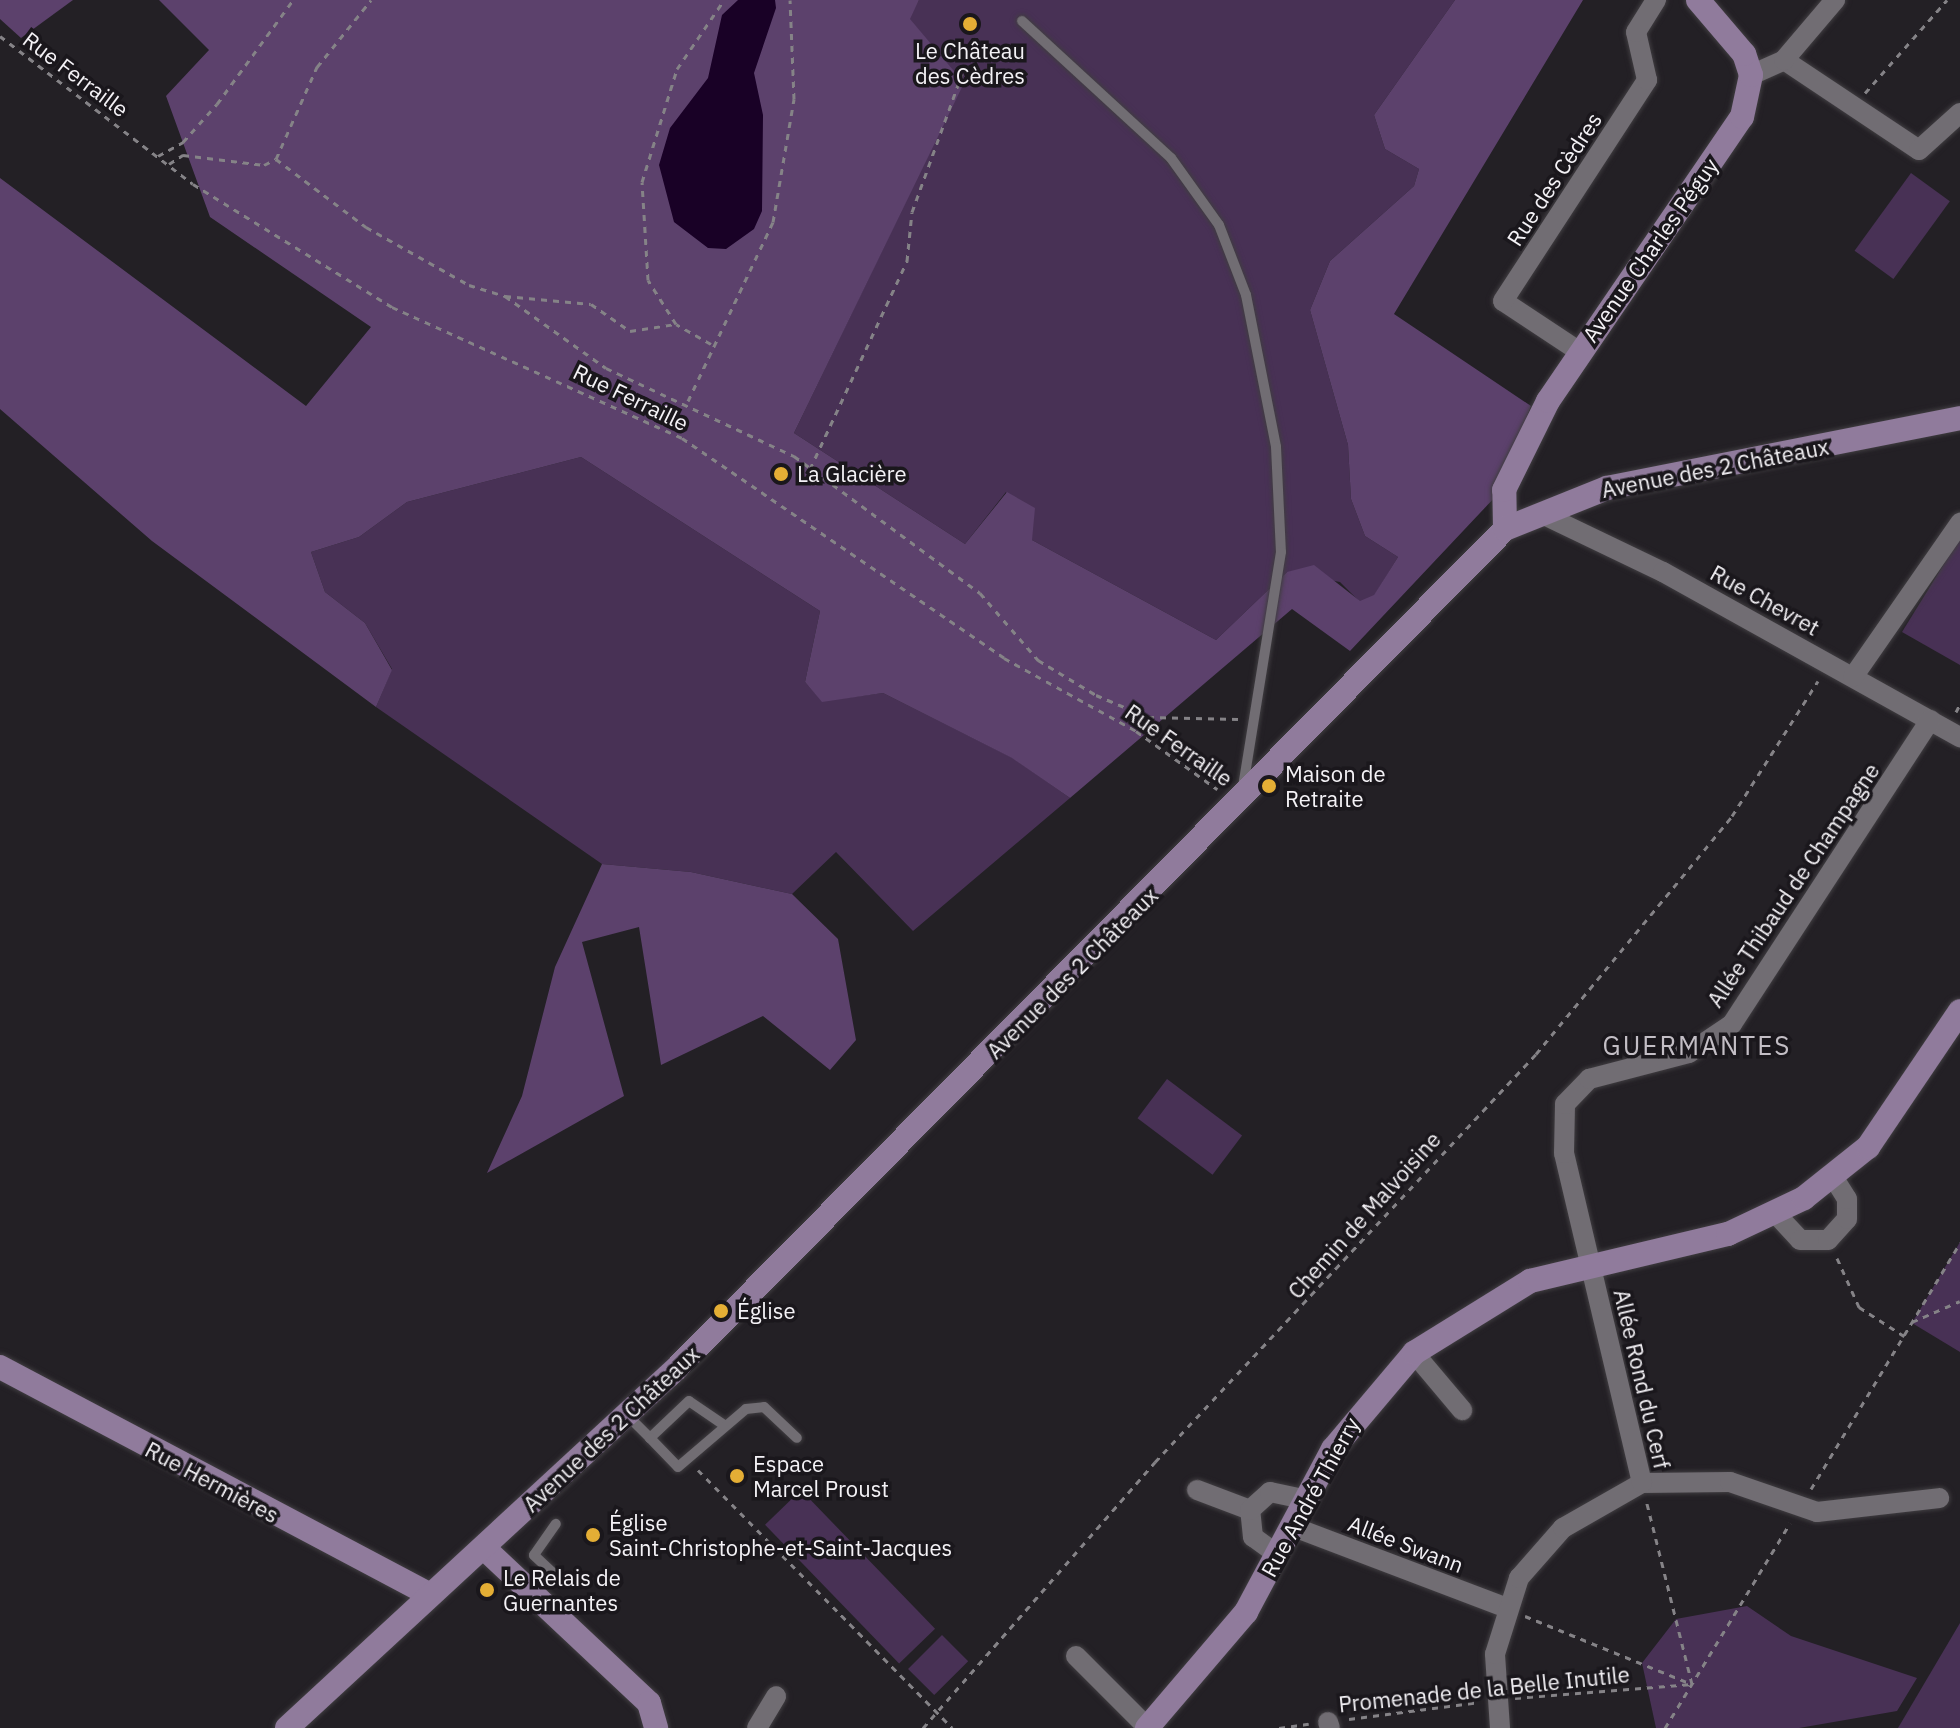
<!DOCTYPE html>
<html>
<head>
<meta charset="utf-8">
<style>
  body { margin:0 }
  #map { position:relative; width:1960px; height:1728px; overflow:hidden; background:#232025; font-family:"IBM Plex Sans",sans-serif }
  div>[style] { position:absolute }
  .green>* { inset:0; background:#483155; transform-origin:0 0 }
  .forest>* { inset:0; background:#5c416c }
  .water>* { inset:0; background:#190126 }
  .path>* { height:3px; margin-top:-1.5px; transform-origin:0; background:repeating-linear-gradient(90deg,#858387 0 6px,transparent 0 12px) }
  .roads { filter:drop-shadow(0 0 2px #403d41) drop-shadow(0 0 2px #403d41) }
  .lane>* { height:10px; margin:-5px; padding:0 5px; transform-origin:5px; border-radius:5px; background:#716d73 }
  .street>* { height:20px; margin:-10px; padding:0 10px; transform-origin:10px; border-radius:10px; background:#716d73 }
  .secondary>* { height:24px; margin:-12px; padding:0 12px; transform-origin:12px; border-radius:12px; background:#907b9c }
  .dots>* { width:22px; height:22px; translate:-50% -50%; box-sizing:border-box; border:4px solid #1a171c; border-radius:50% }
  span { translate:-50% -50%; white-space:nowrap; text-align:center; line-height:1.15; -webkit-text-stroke:7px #1a171c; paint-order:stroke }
  .poi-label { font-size:22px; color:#f4f2f6 }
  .left { translate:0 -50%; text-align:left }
  .street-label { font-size:22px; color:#f4f2f6 }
  .quarter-label { font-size:26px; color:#c3bec5; letter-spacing:2px }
</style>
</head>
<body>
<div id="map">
  <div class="green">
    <i style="clip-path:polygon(919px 0,1455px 0,1374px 115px,1385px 149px,1419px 169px,1414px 186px,1330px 261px,1310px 310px,1348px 445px,1351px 499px,1365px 536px,1398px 557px,1374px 596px,1360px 602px,1340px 582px,1287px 572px,1216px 640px,1032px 540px,1006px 492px,965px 544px,794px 433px,963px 83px,909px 19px)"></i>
    <i style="left:1911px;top:173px;width:48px;height:96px;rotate:36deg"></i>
    <i style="clip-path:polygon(581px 457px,820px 611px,805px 682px,822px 701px,883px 693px,1013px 758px,1070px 798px,913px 931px,836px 852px,792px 894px,691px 872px,602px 864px,376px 707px,392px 669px,365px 623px,325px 592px,311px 552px,359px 537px,407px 502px)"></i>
    <i style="clip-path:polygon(1960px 538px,1960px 665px,1902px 632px)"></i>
    <i style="left:1167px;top:1079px;width:94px;height:49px;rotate:37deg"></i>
    <i style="clip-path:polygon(1960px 1242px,1960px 1352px,1912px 1323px)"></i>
    <i style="left:801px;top:1490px;width:193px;height:50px;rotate:46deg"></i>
    <i style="clip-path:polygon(1747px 1606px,1791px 1636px,1917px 1678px,1897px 1711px,1799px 1728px,1656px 1728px,1642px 1663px,1676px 1619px)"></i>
    <i style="clip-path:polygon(1960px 1623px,1960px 1728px,1898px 1728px)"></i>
    <i style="left:942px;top:1635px;width:37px;height:48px;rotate:45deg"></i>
  </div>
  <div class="forest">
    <i style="clip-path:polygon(0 0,73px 0,21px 38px,0 19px)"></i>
    <i style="clip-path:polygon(159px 0,919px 0,910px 19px,964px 83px,794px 433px,965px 544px,1007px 492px,1035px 508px,1032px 540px,1216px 640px,1287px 572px,1314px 565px,1360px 601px,1374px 595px,1398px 557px,1365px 536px,1351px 499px,1348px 445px,1310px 310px,1330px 261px,1414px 186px,1419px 169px,1385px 149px,1374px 115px,1455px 0,1583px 0,1394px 314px,1531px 406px,1496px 496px,1350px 651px,1292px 609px,1070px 798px,1012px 758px,883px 693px,822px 702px,805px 682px,820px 611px,581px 457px,407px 502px,359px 537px,311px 552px,325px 592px,365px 623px,392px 670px,376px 707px,152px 541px,0 409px,0 178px,306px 406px,371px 327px,210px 217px,166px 96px,209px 50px)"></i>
    <i style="clip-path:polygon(602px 864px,691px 872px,792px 894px,838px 939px,856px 1040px,830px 1070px,763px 1016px,661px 1065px,639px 927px,582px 942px,624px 1096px,487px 1173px,522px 1096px,555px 967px)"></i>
  </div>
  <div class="water">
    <i style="clip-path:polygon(738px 0,775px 0,776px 8px,754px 73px,763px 115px,762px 211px,754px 229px,726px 249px,708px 248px,674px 222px,659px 165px,670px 128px,708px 78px,722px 15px)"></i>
  </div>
  <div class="path">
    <i style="left:0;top:36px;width:243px;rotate:37.5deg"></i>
    <i style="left:193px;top:184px;width:234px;rotate:31.7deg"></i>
    <i style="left:392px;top:307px;width:318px;rotate:24.3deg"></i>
    <i style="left:682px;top:438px;width:390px;rotate:34.3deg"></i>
    <i style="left:1004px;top:658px;width:151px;rotate:28.9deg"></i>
    <i style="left:1136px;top:731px;width:100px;rotate:35.6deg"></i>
    <i style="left:1865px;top:93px;width:124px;rotate:-48.6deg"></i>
    <i style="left:158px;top:156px;width:29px;rotate:-29deg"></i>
    <i style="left:183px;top:142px;width:51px;rotate:-48.2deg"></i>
    <i style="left:217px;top:104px;width:129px;rotate:-53.8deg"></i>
    <i style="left:276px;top:159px;width:101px;rotate:-66deg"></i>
    <i style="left:317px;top:67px;width:86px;rotate:-51.1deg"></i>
    <i style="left:169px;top:164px;width:17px;rotate:-33deg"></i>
    <i style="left:183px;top:155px;width:82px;rotate:7deg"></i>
    <i style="left:264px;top:165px;width:13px;rotate:-27deg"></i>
    <i style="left:276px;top:159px;width:113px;rotate:37.1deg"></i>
    <i style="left:366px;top:227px;width:118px;rotate:29.4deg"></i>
    <i style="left:469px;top:285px;width:38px;rotate:17deg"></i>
    <i style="left:505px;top:296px;width:124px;rotate:35.5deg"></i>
    <i style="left:606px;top:368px;width:208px;rotate:25.1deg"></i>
    <i style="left:794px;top:456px;width:231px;rotate:36.4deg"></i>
    <i style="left:980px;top:593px;width:89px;rotate:49.1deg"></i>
    <i style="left:1038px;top:660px;width:68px;rotate:31.1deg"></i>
    <i style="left:1096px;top:695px;width:56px;rotate:22.9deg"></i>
    <i style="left:1148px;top:717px;width:90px;rotate:1.3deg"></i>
    <i style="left:505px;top:296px;width:86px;rotate:5.3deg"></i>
    <i style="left:591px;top:304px;width:47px;rotate:34.7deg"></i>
    <i style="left:630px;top:331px;width:47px;rotate:-8.7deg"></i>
    <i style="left:711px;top:344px;width:40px;rotate:-150.3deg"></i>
    <i style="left:676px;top:324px;width:52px;rotate:-122.5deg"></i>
    <i style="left:648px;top:280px;width:98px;rotate:-93.5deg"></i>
    <i style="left:642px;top:182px;width:118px;rotate:-72.8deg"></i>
    <i style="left:677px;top:69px;width:83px;rotate:-55.7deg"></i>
    <i style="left:688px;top:401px;width:198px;rotate:-64.6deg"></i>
    <i style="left:773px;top:222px;width:125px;rotate:-80.3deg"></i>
    <i style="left:794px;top:99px;width:99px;rotate:-92.3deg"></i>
    <i style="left:810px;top:469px;width:230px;rotate:-65deg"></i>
    <i style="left:907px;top:261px;width:49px;rotate:-84.2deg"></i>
    <i style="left:912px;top:212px;width:147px;rotate:-70.1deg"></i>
    <i style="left:1956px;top:712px;width:9px;rotate:-63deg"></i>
    <i style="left:1837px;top:1258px;width:54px;rotate:65.8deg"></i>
    <i style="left:1859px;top:1307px;width:54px;rotate:32.8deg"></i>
    <i style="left:1912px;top:1322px;width:52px;rotate:-23.6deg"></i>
    <i style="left:698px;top:1470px;width:362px;rotate:45.4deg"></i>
    <i style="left:1811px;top:1489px;width:288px;rotate:-58.8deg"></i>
    <i style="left:1525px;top:1616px;width:177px;rotate:22.2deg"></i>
    <i style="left:1515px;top:1698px;width:178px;rotate:-4.5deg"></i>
    <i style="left:1692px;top:1684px;width:187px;rotate:-104deg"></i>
    <i style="left:1349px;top:1719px;width:132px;rotate:-7.4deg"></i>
    <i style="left:923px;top:1728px;width:353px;rotate:-48.9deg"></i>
    <i style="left:1155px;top:1462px;width:558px;rotate:-46.96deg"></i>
    <i style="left:1536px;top:1054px;width:308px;rotate:-50.5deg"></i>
    <i style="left:1732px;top:816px;width:160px;rotate:-57.5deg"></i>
    <i style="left:1279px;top:1728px;width:30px;rotate:-8deg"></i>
    <i style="left:1665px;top:1728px;width:240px;rotate:-58.6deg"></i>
  </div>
  <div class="roads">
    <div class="lane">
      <i style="left:1022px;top:21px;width:202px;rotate:42.6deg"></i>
      <i style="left:1171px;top:158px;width:82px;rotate:54.4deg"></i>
      <i style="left:1219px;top:225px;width:75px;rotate:68.9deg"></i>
      <i style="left:1246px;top:295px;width:155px;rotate:78.8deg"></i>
      <i style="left:1276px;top:447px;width:105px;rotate:87.3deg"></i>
      <i style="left:1281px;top:552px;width:237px;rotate:99.2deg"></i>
      <i style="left:627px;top:1415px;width:33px;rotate:45deg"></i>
      <i style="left:724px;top:1425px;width:42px;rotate:-145.6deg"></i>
      <i style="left:689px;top:1401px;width:54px;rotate:136.5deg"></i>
      <i style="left:650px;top:1438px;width:40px;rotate:46deg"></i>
      <i style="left:678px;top:1467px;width:89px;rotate:-40.5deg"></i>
      <i style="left:746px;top:1409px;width:18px;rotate:-6deg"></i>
      <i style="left:764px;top:1407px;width:45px;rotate:43.2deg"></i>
      <i style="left:535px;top:1593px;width:27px;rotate:-48deg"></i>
      <i style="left:553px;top:1573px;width:26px;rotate:-137deg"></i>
      <i style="left:534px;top:1555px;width:38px;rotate:-55deg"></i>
    </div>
    <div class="street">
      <i style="left:1784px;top:60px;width:162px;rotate:33.7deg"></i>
      <i style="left:1919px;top:150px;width:55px;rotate:-42.1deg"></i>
      <i style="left:1751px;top:75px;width:36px;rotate:-24deg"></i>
      <i style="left:1784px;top:60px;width:79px;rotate:-49.6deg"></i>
      <i style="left:1580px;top:352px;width:92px;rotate:-146.5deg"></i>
      <i style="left:1503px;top:301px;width:264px;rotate:-56.9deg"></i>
      <i style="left:1647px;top:80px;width:49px;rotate:-102.9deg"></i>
      <i style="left:1636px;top:32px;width:38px;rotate:-58deg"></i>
      <i style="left:1542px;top:514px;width:134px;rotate:25.6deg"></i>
      <i style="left:1663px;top:572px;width:340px;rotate:29.1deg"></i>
      <i style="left:1853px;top:677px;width:188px;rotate:-55.2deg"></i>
      <i style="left:1776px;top:1214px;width:35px;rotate:47deg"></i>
      <i style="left:1800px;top:1240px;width:28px"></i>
      <i style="left:1828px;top:1240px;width:28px;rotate:-48deg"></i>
      <i style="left:1847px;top:1219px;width:20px;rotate:-90deg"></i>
      <i style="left:1847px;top:1199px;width:26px;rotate:-122deg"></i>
      <i style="left:1414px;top:1353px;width:75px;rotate:49.9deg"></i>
      <i style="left:1642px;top:1483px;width:88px;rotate:-0.7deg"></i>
      <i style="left:1730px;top:1482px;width:92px;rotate:19deg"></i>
      <i style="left:1817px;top:1512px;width:123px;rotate:-6.5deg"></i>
      <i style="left:1197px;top:1490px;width:57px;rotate:20.7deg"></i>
      <i style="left:1291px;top:1526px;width:228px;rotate:20.8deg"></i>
      <i style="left:1278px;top:1555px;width:31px;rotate:-144deg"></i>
      <i style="left:1253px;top:1537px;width:27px;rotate:-96deg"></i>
      <i style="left:1250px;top:1510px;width:27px;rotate:-42deg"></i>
      <i style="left:1270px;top:1492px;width:35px;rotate:12deg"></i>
      <i style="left:1076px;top:1656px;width:100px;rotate:45deg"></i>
      <i style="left:1328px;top:1722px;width:6px;rotate:72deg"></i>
      <i style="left:757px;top:1728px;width:37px;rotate:-59deg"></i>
      <i style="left:1500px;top:1728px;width:74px;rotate:-93.9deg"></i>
      <i style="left:1495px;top:1654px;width:80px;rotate:-72.5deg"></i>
      <i style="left:1519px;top:1578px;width:67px;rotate:-48.7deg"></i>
      <i style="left:1563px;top:1528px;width:91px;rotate:-29.7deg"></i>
      <i style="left:1642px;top:1483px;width:339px;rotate:-103.3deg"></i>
      <i style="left:1564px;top:1153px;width:49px;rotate:-88.8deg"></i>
      <i style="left:1565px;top:1104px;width:35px;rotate:-46deg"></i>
      <i style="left:1589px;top:1079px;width:103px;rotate:-14.6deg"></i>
      <i style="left:1689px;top:1053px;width:52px;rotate:-34deg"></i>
      <i style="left:1732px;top:1024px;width:363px;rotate:-56.9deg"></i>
    </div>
    <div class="secondary">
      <i style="left:1505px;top:529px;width:39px;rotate:-91deg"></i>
      <i style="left:1504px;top:490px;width:99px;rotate:-63.7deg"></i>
      <i style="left:1548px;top:401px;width:344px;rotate:-55.7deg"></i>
      <i style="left:1742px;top:117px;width:43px;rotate:-77.9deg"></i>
      <i style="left:1751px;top:75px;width:22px;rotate:-108deg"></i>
      <i style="left:1744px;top:54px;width:71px;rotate:-130.4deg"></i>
      <i style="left:0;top:1367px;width:482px;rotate:27.9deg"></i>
      <i style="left:484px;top:1548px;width:226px;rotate:43.2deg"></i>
      <i style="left:649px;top:1703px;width:26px;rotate:74deg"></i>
      <i style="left:287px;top:1728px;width:532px;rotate:-42.72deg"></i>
      <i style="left:678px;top:1367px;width:1177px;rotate:-45.38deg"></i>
      <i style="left:1505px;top:529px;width:110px;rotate:-21.9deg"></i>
      <i style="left:1607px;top:488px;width:360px;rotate:-11.2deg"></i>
      <i style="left:1147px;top:1728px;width:153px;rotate:-49.5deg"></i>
      <i style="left:1246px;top:1612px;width:185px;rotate:-61.9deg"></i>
      <i style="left:1333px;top:1449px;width:126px;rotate:-49.8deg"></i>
      <i style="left:1414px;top:1353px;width:137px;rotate:-31.8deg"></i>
      <i style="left:1530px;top:1281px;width:204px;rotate:-13.4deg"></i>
      <i style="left:1728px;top:1234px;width:84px;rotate:-25.3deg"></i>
      <i style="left:1804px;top:1198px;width:82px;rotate:-38.6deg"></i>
      <i style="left:1868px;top:1147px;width:164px;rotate:-55.9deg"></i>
    </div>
  </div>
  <div class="dots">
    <i style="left:970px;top:24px;background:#e4ae35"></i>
    <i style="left:781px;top:474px;background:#e4ae35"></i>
    <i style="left:1269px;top:786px;background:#e4ae35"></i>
    <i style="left:721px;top:1311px;background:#e4ae35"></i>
    <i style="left:737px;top:1476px;background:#e4ae35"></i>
    <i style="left:593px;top:1535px;background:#e4ae35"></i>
    <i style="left:487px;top:1590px;background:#e4ae35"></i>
  </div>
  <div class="poi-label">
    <span style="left:970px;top:63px">Le Château<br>des Cèdres</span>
    <span class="left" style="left:797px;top:474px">La Glacière</span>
    <span class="left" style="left:1285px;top:786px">Maison de<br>Retraite</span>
    <span class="left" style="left:737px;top:1311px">Église</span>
    <span class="left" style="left:753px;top:1476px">Espace<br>Marcel Proust</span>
    <span class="left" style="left:609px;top:1535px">Église<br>Saint-Christophe-et-Saint-Jacques</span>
    <span class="left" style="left:503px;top:1590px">Le Relais de<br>Guernantes</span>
  </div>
  <div class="street-label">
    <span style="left:76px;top:74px;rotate:37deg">Rue Ferraille</span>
    <span style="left:1554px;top:179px;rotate:-57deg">Rue des Cèdres</span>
    <span style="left:1650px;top:250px;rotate:-55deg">Avenue Charles Péguy</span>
    <span style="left:631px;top:397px;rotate:26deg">Rue Ferraille</span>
    <span style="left:1715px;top:468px;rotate:-11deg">Avenue des 2 Châteaux</span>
    <span style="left:1765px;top:600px;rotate:29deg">Rue Chevret</span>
    <span style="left:1179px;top:745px;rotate:35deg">Rue Ferraille</span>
    <span style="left:1793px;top:885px;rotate:-56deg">Allée Thibaud de Champagne</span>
    <span style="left:1072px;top:973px;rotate:-45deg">Avenue des 2 Châteaux</span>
    <span style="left:1364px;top:1215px;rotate:-48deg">Chemin de Malvoisine</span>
    <span style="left:1642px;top:1379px;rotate:77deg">Allée Rond du Cerf</span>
    <span style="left:611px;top:1429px;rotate:-43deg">Avenue des 2 Châteaux</span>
    <span style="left:212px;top:1482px;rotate:28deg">Rue Hermières</span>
    <span style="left:1310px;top:1497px;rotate:-61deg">Rue André Thierry</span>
    <span style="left:1406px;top:1544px;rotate:21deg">Allée Swann</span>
    <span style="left:1484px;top:1689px;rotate:-6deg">Promenade de la Belle Inutile</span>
  </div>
  <div class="quarter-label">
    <span style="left:1697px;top:1046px">GUERMANTES</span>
  </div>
</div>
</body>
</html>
